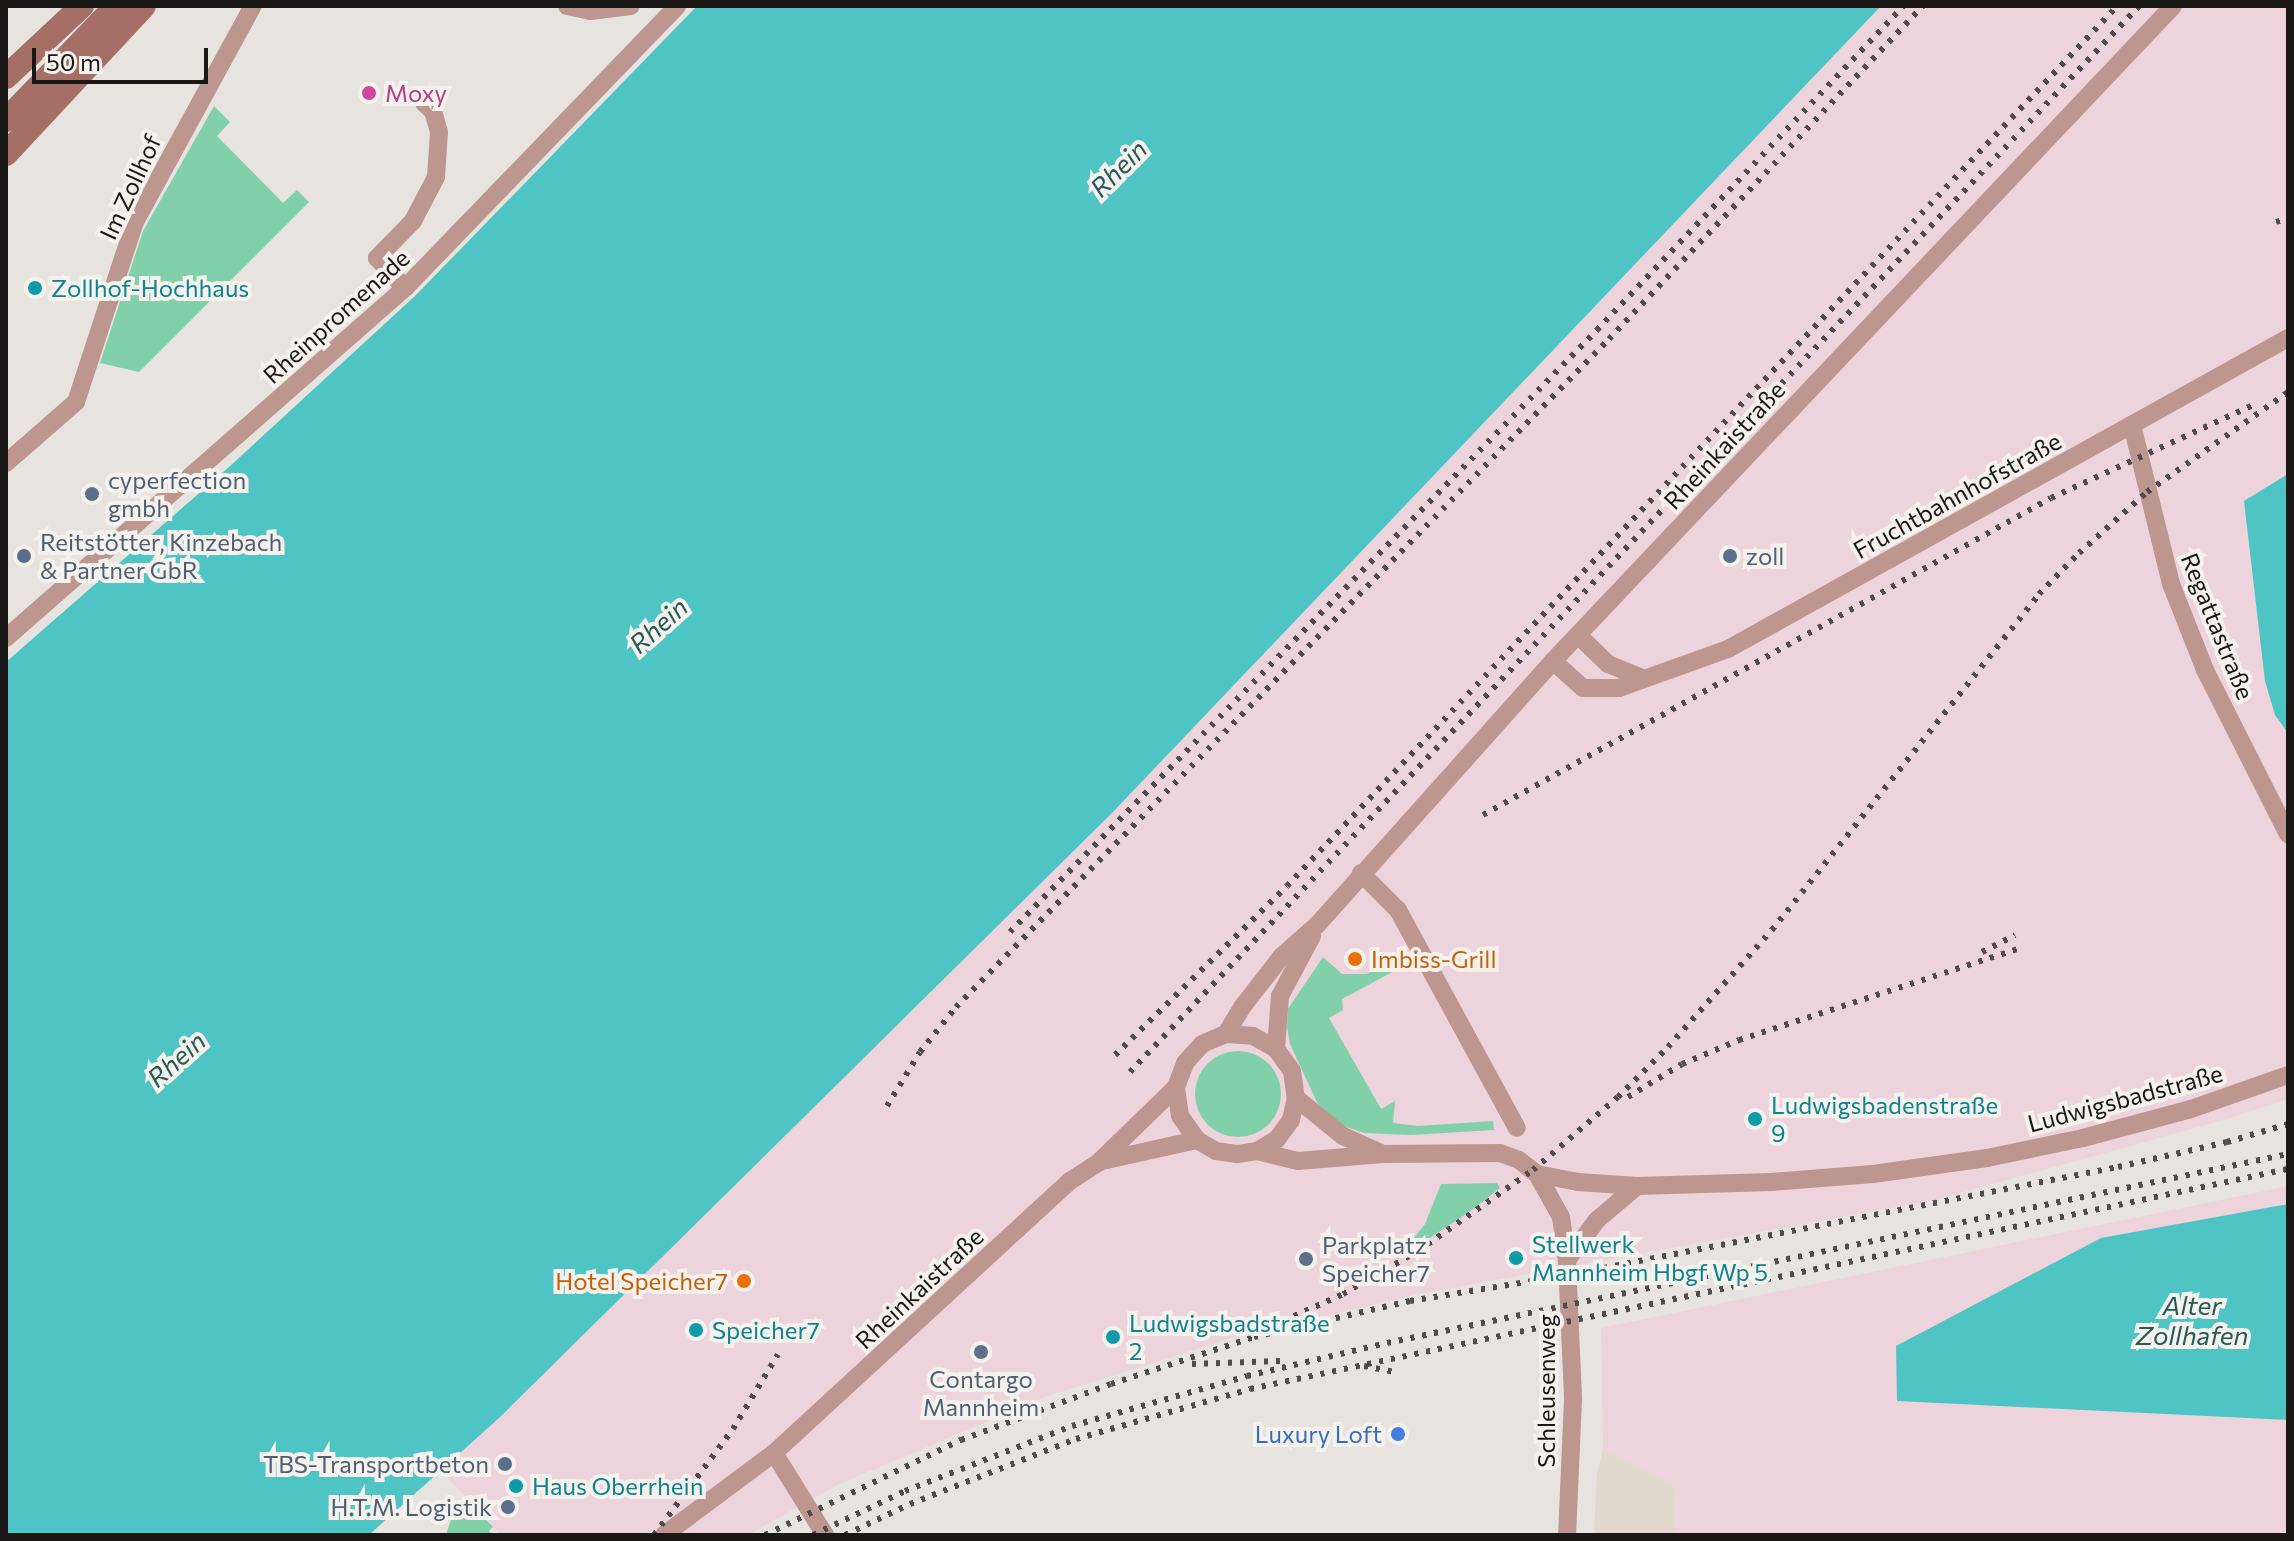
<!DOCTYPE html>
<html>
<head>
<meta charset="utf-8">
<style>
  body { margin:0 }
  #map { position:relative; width:2294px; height:1541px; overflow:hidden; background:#e7e4e0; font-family:Commissioner,sans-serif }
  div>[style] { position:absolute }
  .built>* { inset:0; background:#e1d9ce }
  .industrial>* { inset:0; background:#edd3db }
  .green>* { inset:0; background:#81d0aa }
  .round { border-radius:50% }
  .water>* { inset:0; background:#4fc4c4 }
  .street>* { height:18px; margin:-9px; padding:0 9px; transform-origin:9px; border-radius:9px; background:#bc968f }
  .secondary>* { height:24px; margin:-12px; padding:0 12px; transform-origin:12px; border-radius:12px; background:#a56f66 }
  .rail>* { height:6px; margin-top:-3px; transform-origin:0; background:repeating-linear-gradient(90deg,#4f4c4b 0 4px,transparent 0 12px) }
  .dots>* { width:22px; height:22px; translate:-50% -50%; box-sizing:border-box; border:4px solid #f5f2ed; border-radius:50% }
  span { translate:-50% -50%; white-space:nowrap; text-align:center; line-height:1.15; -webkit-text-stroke:8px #f5f2ed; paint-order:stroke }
  .hotel-label { font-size:24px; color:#b23c85 }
  .left { translate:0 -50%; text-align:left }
  .street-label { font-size:24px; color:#1a1817 }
  .culture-label { font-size:24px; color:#0d838f }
  .service-label { font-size:24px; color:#4e5e75 }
  .right { translate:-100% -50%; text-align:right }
  .food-label { font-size:24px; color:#c56008 }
  .shop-label { font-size:24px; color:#366cbe }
  .water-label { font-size:26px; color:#275959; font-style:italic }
  .frame { position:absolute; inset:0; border:8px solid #1a1817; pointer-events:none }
  .scale { position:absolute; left:32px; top:48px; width:176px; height:36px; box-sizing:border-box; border:4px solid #1a1817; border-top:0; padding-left:10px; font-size:24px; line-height:28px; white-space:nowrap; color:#1a1817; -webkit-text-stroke:6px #f5f2ed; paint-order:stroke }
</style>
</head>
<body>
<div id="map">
  <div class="built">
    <i style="clip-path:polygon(1603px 1449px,1675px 1485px,1674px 1535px,1594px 1535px,1597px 1473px)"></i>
  </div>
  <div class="industrial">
    <i style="clip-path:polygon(1881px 6px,2288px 6px,2288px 474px,2244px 502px,2275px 715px,2288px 733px,2288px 1099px,2224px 1120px,1935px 1200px,1414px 1295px,1232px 1338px,1045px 1397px,837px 1485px,748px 1535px,501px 1535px,442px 1472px,1112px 813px)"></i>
    <i style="clip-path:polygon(2288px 1186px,2288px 1204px,2216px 1219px,1898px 1401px,2288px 1420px,2288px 1535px,1674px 1535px,1675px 1485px,1603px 1449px,1601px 1328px)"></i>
  </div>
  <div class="green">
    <i style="clip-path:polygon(214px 106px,230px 122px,217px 136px,283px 203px,297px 190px,309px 202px,139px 372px,100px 363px,143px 231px)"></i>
    <i style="clip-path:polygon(1323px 957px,1342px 974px,1367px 974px,1390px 960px,1398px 969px,1342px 999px,1343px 1010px,1329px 1018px,1381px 1109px,1395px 1101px,1393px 1123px,1418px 1126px,1493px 1121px,1494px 1130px,1411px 1135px,1364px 1133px,1344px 1126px,1322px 1113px,1290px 1044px,1287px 1027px,1288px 1009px)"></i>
    <i class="round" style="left:1195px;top:1051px;width:86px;height:86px"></i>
    <i style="clip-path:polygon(1497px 1183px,1500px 1188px,1472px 1210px,1415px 1248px,1410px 1243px,1425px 1224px,1441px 1184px)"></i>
    <i style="clip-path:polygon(466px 1498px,493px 1527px,489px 1531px,492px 1535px,446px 1535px,451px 1519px)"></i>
  </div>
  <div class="water">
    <i style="clip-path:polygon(697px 6px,1881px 6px,1112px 813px,499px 1418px,369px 1535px,6px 1535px,6px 662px,229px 467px,416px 295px)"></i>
    <i style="clip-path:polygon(2288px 474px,2288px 733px,2275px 715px,2265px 681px,2244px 501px)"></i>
    <i style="clip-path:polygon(2288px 1204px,2288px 1420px,1897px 1401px,1896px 1346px,2101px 1238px)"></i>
  </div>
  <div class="street">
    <i style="left:567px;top:6px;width:24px;rotate:12deg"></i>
    <i style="left:590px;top:11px;width:41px;rotate:-7deg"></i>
    <i style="left:405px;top:288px;width:41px;rotate:-133deg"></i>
    <i style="left:377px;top:258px;width:52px;rotate:-45.8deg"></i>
    <i style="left:413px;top:221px;width:50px;rotate:-62.4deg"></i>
    <i style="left:436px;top:177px;width:45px;rotate:-86.2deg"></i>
    <i style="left:439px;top:132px;width:22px;rotate:-106deg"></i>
    <i style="left:433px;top:111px;width:12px;rotate:-138deg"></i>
    <i style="left:2132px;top:425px;width:164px;rotate:76.2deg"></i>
    <i style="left:2171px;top:584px;width:92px;rotate:68.4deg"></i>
    <i style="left:2205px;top:670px;width:184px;rotate:63.2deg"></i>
    <i style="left:6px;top:463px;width:93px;rotate:-41.1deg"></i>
    <i style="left:76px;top:402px;width:189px;rotate:-71.9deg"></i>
    <i style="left:135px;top:222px;width:246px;rotate:-61.4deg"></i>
    <i style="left:1578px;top:635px;width:42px;rotate:44deg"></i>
    <i style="left:1608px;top:664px;width:38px;rotate:22deg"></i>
    <i style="left:6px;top:638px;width:531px;rotate:-41.26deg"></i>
    <i style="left:405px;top:288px;width:392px;rotate:-46deg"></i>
    <i style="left:1553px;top:661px;width:40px;rotate:42deg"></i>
    <i style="left:1583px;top:688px;width:36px"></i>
    <i style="left:1619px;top:688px;width:116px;rotate:-19.7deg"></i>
    <i style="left:1728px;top:649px;width:641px;rotate:-29.05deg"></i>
    <i style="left:1361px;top:873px;width:52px;rotate:45deg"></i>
    <i style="left:1398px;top:910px;width:248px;rotate:61.4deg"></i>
    <i style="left:1226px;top:1034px;width:33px;rotate:-59deg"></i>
    <i style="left:1243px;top:1006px;width:62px;rotate:-52.2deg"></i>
    <i style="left:1281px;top:957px;width:50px;rotate:-41.7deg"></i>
    <i style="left:1318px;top:924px;width:353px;rotate:-48.2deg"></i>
    <i style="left:1553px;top:661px;width:902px;rotate:-46.57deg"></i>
    <i style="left:1276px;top:1049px;width:53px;rotate:-85.7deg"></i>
    <i style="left:1280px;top:996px;width:68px;rotate:-61.9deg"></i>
    <i style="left:1296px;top:1098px;width:60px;rotate:39deg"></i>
    <i style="left:1343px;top:1136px;width:42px;rotate:24.1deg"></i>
    <i style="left:1257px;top:1151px;width:42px;rotate:13.7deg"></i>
    <i style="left:1298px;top:1161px;width:85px;rotate:-4.7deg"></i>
    <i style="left:1383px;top:1154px;width:117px;rotate:-0.5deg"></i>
    <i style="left:1500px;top:1153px;width:20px;rotate:20deg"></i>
    <i style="left:1519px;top:1160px;width:23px;rotate:38deg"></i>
    <i style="left:1537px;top:1174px;width:49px;rotate:60.8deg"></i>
    <i style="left:1561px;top:1217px;width:43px;rotate:82.1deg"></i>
    <i style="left:1567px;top:1260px;width:139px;rotate:87.5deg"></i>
    <i style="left:1573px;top:1399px;width:136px;rotate:92.5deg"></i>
    <i style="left:1102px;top:1161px;width:97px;rotate:-12.5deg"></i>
    <i style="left:1537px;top:1174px;width:42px;rotate:11deg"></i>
    <i style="left:1578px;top:1182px;width:59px;rotate:3.9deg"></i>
    <i style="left:1637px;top:1186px;width:134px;rotate:-1.7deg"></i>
    <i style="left:1771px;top:1182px;width:102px;rotate:-4.5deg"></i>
    <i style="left:1873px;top:1174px;width:115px;rotate:-8deg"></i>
    <i style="left:1987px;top:1158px;width:98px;rotate:-11.8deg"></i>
    <i style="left:2083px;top:1138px;width:112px;rotate:-15deg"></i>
    <i style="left:2191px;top:1109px;width:103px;rotate:-19.3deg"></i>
    <i style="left:1567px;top:1260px;width:50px;rotate:-53.1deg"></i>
    <i style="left:1597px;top:1220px;width:52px;rotate:-40.4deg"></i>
    <i style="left:774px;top:1453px;width:97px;rotate:58.1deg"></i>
    <i style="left:664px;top:1535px;width:137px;rotate:-36.7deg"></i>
    <i style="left:774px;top:1453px;width:402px;rotate:-42.6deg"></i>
    <i style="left:1070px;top:1181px;width:35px;rotate:-33deg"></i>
    <i style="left:1099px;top:1162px;width:107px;rotate:-44.2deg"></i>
    <i style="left:1176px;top:1087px;width:26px;rotate:-69deg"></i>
    <i style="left:1185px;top:1063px;width:25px;rotate:-48deg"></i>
    <i style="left:1202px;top:1044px;width:26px;rotate:-23deg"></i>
    <i style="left:1226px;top:1034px;width:27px;rotate:4deg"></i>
    <i style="left:1253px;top:1036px;width:26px;rotate:29deg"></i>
    <i style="left:1276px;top:1049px;width:27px;rotate:54deg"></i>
    <i style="left:1292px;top:1071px;width:27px;rotate:82deg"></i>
    <i style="left:1296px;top:1098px;width:23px;rotate:103deg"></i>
    <i style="left:1291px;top:1120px;width:24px;rotate:126deg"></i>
    <i style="left:1277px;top:1139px;width:23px;rotate:149deg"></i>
    <i style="left:1257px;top:1151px;width:20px;rotate:171deg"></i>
    <i style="left:1237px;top:1154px;width:21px;rotate:-172deg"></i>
    <i style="left:1216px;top:1151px;width:22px;rotate:-150deg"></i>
    <i style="left:1197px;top:1140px;width:29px;rotate:-125deg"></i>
    <i style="left:1180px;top:1116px;width:29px;rotate:-98deg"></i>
  </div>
  <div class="secondary">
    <i style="left:6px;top:77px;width:104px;rotate:-43.1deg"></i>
    <i style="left:6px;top:120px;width:158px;rotate:-46deg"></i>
    <i style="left:6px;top:154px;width:202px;rotate:-47deg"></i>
  </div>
  <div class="rail">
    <i style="left:2276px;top:222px;width:13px;rotate:-18deg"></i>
    <i style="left:1483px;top:815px;width:650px;rotate:-29.17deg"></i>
    <i style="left:2051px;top:498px;width:222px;rotate:-24.7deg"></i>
    <i style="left:1010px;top:932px;width:841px;rotate:-45.72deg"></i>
    <i style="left:1597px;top:330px;width:446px;rotate:-46.6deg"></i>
    <i style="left:1982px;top:952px;width:37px;rotate:-27deg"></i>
    <i style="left:1115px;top:1055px;width:241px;rotate:-44.5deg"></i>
    <i style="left:1287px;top:886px;width:1210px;rotate:-46.67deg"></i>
    <i style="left:1130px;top:1072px;width:1468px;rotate:-46.57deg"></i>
    <i style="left:1628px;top:1097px;width:63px;rotate:-31.4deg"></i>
    <i style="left:1682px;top:1064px;width:62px;rotate:-22.8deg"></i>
    <i style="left:1739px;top:1040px;width:297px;rotate:-18.1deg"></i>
    <i style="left:887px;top:1106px;width:63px;rotate:-58.6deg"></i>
    <i style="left:920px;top:1052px;width:58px;rotate:-51.3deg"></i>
    <i style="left:956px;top:1007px;width:934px;rotate:-45.65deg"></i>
    <i style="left:1609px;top:339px;width:458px;rotate:-46.7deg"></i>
    <i style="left:1283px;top:1321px;width:66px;rotate:-24.2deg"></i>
    <i style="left:1343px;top:1294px;width:86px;rotate:-29.8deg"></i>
    <i style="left:1418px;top:1251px;width:141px;rotate:-35.2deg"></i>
    <i style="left:1533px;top:1170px;width:112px;rotate:-40.7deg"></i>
    <i style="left:1618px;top:1097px;width:71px;rotate:-45deg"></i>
    <i style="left:1668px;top:1047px;width:157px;rotate:-48.4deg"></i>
    <i style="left:1772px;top:930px;width:429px;rotate:-51.5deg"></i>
    <i style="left:2039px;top:594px;width:57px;rotate:-45.7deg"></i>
    <i style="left:2079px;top:553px;width:91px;rotate:-41.9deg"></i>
    <i style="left:2147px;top:492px;width:173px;rotate:-35.3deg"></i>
    <i style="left:1192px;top:1364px;width:88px;rotate:-2deg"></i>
    <i style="left:1364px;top:1366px;width:32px;rotate:11deg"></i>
    <i style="left:654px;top:1535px;width:132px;rotate:-53.3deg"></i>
    <i style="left:733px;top:1429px;width:87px;rotate:-59deg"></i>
    <i style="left:765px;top:1535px;width:218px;rotate:-25.9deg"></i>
    <i style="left:961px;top:1440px;width:160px;rotate:-20.5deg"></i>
    <i style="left:1111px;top:1384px;width:151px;rotate:-18.2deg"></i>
    <i style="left:1254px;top:1337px;width:160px;rotate:-13deg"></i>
    <i style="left:1410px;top:1301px;width:160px;rotate:-9.3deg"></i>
    <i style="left:1568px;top:1275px;width:561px;rotate:-11.11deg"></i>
    <i style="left:2118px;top:1167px;width:112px;rotate:-12.9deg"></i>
    <i style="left:2227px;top:1142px;width:64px;rotate:-16.4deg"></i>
    <i style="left:813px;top:1535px;width:102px;rotate:-25.6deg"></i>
    <i style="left:905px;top:1491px;width:179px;rotate:-21.3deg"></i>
    <i style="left:1072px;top:1426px;width:182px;rotate:-15.9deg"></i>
    <i style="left:1247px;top:1376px;width:144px;rotate:-13.3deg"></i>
    <i style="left:1387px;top:1343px;width:921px;rotate:-11.85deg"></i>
    <i style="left:845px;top:1535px;width:72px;rotate:-25.5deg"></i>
    <i style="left:910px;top:1504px;width:178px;rotate:-21.4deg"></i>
    <i style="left:1076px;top:1439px;width:181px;rotate:-16deg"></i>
    <i style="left:1250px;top:1389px;width:1061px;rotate:-11.97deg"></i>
  </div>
  <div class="dots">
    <i style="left:369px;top:93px;background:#d1479c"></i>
    <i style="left:35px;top:288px;background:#0f9aa8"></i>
    <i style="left:92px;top:494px;background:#5c6f8a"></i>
    <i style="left:24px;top:556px;background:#5c6f8a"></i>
    <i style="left:1730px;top:556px;background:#5c6f8a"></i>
    <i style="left:1355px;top:959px;background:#e8710a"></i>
    <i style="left:1755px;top:1119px;background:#0f9aa8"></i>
    <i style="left:1516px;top:1258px;background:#0f9aa8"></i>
    <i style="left:1306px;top:1259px;background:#5c6f8a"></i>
    <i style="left:744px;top:1281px;background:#e8710a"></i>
    <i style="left:696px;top:1330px;background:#0f9aa8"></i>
    <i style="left:1113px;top:1337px;background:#0f9aa8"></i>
    <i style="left:981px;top:1352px;background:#5c6f8a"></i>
    <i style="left:1398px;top:1434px;background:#3f7fe0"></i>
    <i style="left:505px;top:1464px;background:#5c6f8a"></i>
    <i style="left:516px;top:1486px;background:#0f9aa8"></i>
    <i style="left:508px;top:1507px;background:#5c6f8a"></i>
  </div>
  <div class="hotel-label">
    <span class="left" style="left:385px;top:93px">Moxy</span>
  </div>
  <div class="street-label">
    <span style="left:130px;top:187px;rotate:-65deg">Im Zollhof</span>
    <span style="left:336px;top:316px;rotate:-42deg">Rheinpromenade</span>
    <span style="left:1724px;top:445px;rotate:-47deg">Rheinkaistraße</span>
    <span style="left:1957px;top:495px;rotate:-29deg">Fruchtbahnhofstraße</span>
    <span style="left:2218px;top:626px;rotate:68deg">Regattastraße</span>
    <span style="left:2125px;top:1098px;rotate:-15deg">Ludwigsbadstraße</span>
    <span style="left:919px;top:1288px;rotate:-43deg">Rheinkaistraße</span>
    <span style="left:1546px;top:1391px;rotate:-90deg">Schleusenweg</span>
  </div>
  <div class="culture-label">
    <span class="left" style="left:51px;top:288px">Zollhof-Hochhaus</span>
    <span class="left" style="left:1771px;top:1119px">Ludwigsbadenstraße<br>9</span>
    <span class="left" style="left:1532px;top:1258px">Stellwerk<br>Mannheim Hbgf Wp 5</span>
    <span class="left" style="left:1129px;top:1337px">Ludwigsbadstraße<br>2</span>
    <span class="left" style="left:712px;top:1330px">Speicher7</span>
    <span class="left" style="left:532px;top:1486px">Haus Oberrhein</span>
  </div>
  <div class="service-label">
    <span class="left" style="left:108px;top:494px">cyperfection<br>gmbh</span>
    <span class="left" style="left:40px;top:556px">Reitstötter, Kinzebach<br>&amp; Partner GbR</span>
    <span class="left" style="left:1746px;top:556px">zoll</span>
    <span class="left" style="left:1322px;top:1259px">Parkplatz<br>Speicher7</span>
    <span style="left:981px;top:1393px">Contargo<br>Mannheim</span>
    <span class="right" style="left:489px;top:1464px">TBS-Transportbeton</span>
    <span class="right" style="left:492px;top:1507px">H.T.M. Logistik</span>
  </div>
  <div class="food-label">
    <span class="left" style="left:1371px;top:959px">Imbiss-Grill</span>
    <span class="right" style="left:728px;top:1281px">Hotel Speicher7</span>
  </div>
  <div class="shop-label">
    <span class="right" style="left:1382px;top:1434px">Luxury Loft</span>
  </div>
  <div class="water-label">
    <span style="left:1118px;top:168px;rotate:-45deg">Rhein</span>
    <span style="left:658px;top:625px;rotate:-42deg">Rhein</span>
    <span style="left:176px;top:1059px;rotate:-42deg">Rhein</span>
    <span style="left:2192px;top:1320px">Alter<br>Zollhafen</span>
  </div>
  <div class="frame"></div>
  <div class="scale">50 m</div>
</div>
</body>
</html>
